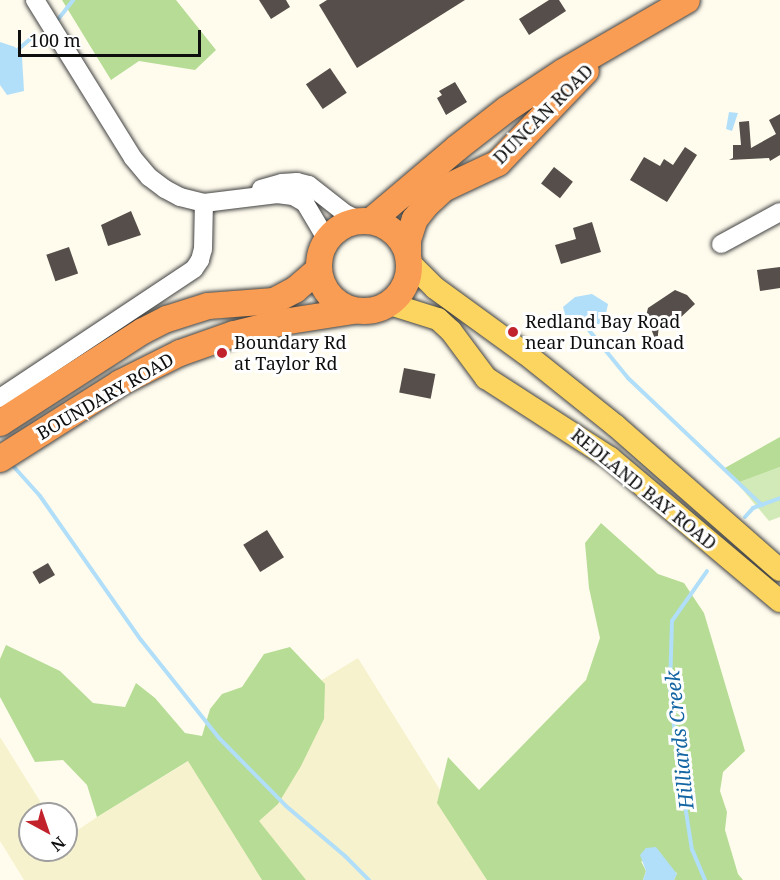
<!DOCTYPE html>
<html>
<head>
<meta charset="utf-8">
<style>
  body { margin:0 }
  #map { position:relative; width:780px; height:880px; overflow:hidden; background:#fffcee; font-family:"Noto Serif",serif }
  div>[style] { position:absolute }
  .farmland>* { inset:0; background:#f6f2cd }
  .green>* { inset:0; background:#d2eab7 }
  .forest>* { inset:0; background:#b6dc95 }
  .water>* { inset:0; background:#b1def8 }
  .stream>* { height:4px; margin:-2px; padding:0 2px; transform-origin:2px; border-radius:2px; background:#b1def8 }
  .building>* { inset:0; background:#564e4a; transform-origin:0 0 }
  .roads { filter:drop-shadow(0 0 2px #414141) drop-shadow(0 0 2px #414141) }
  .minor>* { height:18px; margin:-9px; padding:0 9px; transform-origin:9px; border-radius:9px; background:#fff }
  .major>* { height:22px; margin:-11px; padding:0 11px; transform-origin:11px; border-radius:11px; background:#fcd561 }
  .highway>* { height:26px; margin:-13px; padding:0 13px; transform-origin:13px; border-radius:13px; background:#f89d53 }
  .highway>.ring { margin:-13px; padding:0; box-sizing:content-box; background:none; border:26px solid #f89d53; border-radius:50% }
  .dots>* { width:16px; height:16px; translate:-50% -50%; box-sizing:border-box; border:3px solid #fff; border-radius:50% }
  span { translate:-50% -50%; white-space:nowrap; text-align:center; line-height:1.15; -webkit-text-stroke:6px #fff; paint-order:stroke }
  .street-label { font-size:18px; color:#0e0e0e }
  .poi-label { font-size:18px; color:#0e0e0e }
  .left { translate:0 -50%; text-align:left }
  .water-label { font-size:20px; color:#1365a3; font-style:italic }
  .north { position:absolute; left:18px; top:802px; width:60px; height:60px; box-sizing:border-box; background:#fff; border:2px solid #9f9f9f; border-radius:50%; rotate:140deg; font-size:16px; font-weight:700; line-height:24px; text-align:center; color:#0e0e0e }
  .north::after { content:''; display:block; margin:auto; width:21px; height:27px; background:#c1222b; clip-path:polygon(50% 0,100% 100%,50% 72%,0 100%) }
  .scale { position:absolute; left:18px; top:30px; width:183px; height:27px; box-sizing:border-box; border:3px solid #0e0e0e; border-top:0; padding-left:8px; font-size:18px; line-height:21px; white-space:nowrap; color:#0e0e0e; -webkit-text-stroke:4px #fff; paint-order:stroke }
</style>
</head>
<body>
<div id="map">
  <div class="farmland">
    <i style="clip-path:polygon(358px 658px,496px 880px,24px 880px,0 841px,0 737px,48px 814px,30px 814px,30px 850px,66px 850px,66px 838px,97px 817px)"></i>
  </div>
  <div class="green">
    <i style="clip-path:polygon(780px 467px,780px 517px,769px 521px,737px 483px)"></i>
  </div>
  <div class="forest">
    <i style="clip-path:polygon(62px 0,176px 0,216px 50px,195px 70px,139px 61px,111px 80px)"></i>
    <i style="clip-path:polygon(780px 437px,780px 467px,737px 483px,723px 469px)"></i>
    <i style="clip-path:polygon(601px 523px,658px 574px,684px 583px,704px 613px,745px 751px,723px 772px,720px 791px,727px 812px,725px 830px,738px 874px,743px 880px,674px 880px,677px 873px,641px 861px,646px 871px,643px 880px,487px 880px,437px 803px,448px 757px,479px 790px,586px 680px,600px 638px,589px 588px,585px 543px)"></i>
    <i style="clip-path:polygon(6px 645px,60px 671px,93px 703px,125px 707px,136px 683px,155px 698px,185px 733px,202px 736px,210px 709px,222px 694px,242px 687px,264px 654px,290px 647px,325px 684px,324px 719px,301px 766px,278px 804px,259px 821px,306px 880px,262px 880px,188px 761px,97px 817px,87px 785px,63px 760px,35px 762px,0 697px,0 659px)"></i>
  </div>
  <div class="water">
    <i style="clip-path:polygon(0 42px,15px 47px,22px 57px,24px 91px,7px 95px,0 85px)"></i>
    <i style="clip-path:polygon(729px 112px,738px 113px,732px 131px,726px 129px)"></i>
    <i style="clip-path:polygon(592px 294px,608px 304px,605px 318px,596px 327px,579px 330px,566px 318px,563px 307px,575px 297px)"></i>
    <i style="clip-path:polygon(656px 847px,677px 874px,674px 880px,643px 880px,646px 871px,640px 855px,646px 848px)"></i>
  </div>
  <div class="stream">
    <i style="left:56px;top:22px;width:28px;rotate:-52deg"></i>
    <i style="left:14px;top:53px;width:23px;rotate:-41deg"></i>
    <i style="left:588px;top:329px;width:63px;rotate:50.8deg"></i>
    <i style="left:628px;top:378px;width:185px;rotate:43.5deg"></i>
    <i style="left:14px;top:467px;width:39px;rotate:48deg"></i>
    <i style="left:40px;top:496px;width:176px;rotate:55deg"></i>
    <i style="left:141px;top:640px;width:125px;rotate:51.5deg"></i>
    <i style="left:219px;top:738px;width:95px;rotate:45.4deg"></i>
    <i style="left:286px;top:806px;width:77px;rotate:40.3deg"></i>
    <i style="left:345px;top:856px;width:34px;rotate:45deg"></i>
    <i style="left:745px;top:517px;width:12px;rotate:-48deg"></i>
    <i style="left:753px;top:508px;width:29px;rotate:-20deg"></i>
    <i style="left:705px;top:880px;width:33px;rotate:-113deg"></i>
    <i style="left:692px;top:850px;width:97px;rotate:-98.9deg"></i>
    <i style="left:677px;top:754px;width:66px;rotate:-96.1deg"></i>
    <i style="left:670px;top:688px;width:67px;rotate:-88.3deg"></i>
    <i style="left:672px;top:621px;width:61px;rotate:-55deg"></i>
  </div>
  <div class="building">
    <i style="clip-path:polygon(259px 0,286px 0,290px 7px,271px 19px)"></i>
    <i style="clip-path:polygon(327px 0,465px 0,357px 68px,319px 5px)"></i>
    <i style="clip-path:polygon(549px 0,559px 0,566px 11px,529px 35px,519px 19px)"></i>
    <i style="left:330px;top:68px;width:30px;height:29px;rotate:56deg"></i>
    <i style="clip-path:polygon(455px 82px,467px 102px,446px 115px,437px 98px,442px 95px,439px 91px)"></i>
    <i style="clip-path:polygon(780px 114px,780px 155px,770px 161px,769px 158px,729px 160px,733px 158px,733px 145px,741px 145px,739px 122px,749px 121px,751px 148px,776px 134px,769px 120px)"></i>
    <i style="clip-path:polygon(685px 147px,697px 155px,667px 202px,630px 180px,644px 157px,660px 166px,664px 159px,673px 165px)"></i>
    <i style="left:554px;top:167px;width:24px;height:21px;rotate:38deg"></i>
    <i style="clip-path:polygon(131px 211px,141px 235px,108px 246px,101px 225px)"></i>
    <i style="clip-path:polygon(592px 222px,601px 252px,561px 264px,555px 245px,576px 239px,573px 228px)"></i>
    <i style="left:69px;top:247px;width:28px;height:24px;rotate:71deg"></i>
    <i style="clip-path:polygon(780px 267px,780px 288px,760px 291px,757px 270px)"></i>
    <i style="clip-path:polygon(675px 290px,687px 295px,695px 304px,679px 319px,659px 325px,657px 344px,646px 316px,648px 308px)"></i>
    <i style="left:404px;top:368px;width:32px;height:25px;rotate:11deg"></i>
    <i style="left:267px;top:530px;width:32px;height:28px;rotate:58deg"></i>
    <i style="left:48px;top:563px;width:14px;height:18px;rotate:60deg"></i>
  </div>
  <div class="roads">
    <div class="minor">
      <i style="left:35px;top:0;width:186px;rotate:58.2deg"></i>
      <i style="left:133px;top:158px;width:25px;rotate:50deg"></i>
      <i style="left:149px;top:177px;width:20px;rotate:37deg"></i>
      <i style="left:165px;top:189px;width:17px;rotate:28deg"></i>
      <i style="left:180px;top:197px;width:25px;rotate:14deg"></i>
      <i style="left:204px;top:203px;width:74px;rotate:-7deg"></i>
      <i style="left:277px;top:194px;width:16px;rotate:7deg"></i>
      <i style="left:293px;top:196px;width:14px;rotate:30deg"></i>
      <i style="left:305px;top:203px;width:43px;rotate:59.3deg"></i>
      <i style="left:261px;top:189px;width:22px;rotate:-16deg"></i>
      <i style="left:282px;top:183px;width:15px;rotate:-4deg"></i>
      <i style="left:297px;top:182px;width:12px;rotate:14deg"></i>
      <i style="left:309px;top:185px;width:47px;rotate:38.1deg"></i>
      <i style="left:346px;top:214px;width:17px;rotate:25deg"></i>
      <i style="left:721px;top:244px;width:67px;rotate:-28.5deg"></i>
      <i style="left:0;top:398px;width:233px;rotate:-33.6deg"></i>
      <i style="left:194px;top:269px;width:11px;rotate:-56deg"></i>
      <i style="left:200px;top:260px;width:11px;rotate:-75deg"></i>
      <i style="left:203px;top:249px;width:46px;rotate:-88.8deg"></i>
    </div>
    <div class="major">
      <i style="left:410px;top:263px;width:35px;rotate:45deg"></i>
      <i style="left:435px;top:288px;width:112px;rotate:36deg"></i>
      <i style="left:526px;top:354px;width:115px;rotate:38.7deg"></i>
      <i style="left:616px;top:426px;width:218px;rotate:41.3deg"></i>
      <i style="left:390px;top:304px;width:50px;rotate:17.4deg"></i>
      <i style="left:438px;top:319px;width:18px;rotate:43deg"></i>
      <i style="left:451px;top:331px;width:59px;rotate:53.3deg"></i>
      <i style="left:486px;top:378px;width:148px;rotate:32.8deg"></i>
      <i style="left:610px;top:458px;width:222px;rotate:40.1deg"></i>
    </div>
    <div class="highway">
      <i class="ring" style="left:319px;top:221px;width:64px;height:64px"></i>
      <i style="left:371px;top:221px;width:113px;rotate:-40.3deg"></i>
      <i style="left:457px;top:148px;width:63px;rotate:-38deg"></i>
      <i style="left:507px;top:109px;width:67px;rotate:-33.5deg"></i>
      <i style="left:563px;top:72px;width:143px;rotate:-30.1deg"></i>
      <i style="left:408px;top:255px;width:15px;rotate:-90deg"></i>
      <i style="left:408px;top:240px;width:22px;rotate:-72deg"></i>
      <i style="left:415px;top:219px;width:16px;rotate:-52deg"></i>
      <i style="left:425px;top:206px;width:25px;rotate:-43deg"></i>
      <i style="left:443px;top:189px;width:61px;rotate:-25.3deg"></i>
      <i style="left:498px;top:163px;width:127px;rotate:-46.3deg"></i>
      <i style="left:0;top:423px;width:170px;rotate:-32.8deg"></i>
      <i style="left:143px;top:331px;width:27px;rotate:-27deg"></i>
      <i style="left:167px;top:319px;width:43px;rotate:-17.6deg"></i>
      <i style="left:208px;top:306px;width:66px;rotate:-4.3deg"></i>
      <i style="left:274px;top:301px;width:24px;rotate:-28deg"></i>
      <i style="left:295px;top:290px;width:32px;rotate:-41deg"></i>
      <i style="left:0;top:459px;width:142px;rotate:-32.3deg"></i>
      <i style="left:120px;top:383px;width:67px;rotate:-26.6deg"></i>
      <i style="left:180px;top:353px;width:57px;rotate:-19.4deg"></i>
      <i style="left:234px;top:334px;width:50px;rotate:-13.8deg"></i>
      <i style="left:283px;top:322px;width:71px;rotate:-8.9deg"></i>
    </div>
  </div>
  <div class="dots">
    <i style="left:513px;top:332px;background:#c1222b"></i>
    <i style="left:222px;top:353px;background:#c1222b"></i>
  </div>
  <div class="street-label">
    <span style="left:543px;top:114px;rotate:-45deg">DUNCAN ROAD</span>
    <span style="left:105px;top:396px;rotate:-30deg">BOUNDARY ROAD</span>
    <span style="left:644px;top:489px;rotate:39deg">REDLAND BAY ROAD</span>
  </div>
  <div class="poi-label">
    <span class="left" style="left:525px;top:332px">Redland Bay Road<br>near Duncan Road</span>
    <span class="left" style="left:234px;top:353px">Boundary Rd<br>at Taylor Rd</span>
  </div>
  <div class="water-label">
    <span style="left:679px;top:740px;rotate:-96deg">Hilliards Creek</span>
  </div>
  <div class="north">N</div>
  <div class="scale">100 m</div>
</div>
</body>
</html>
